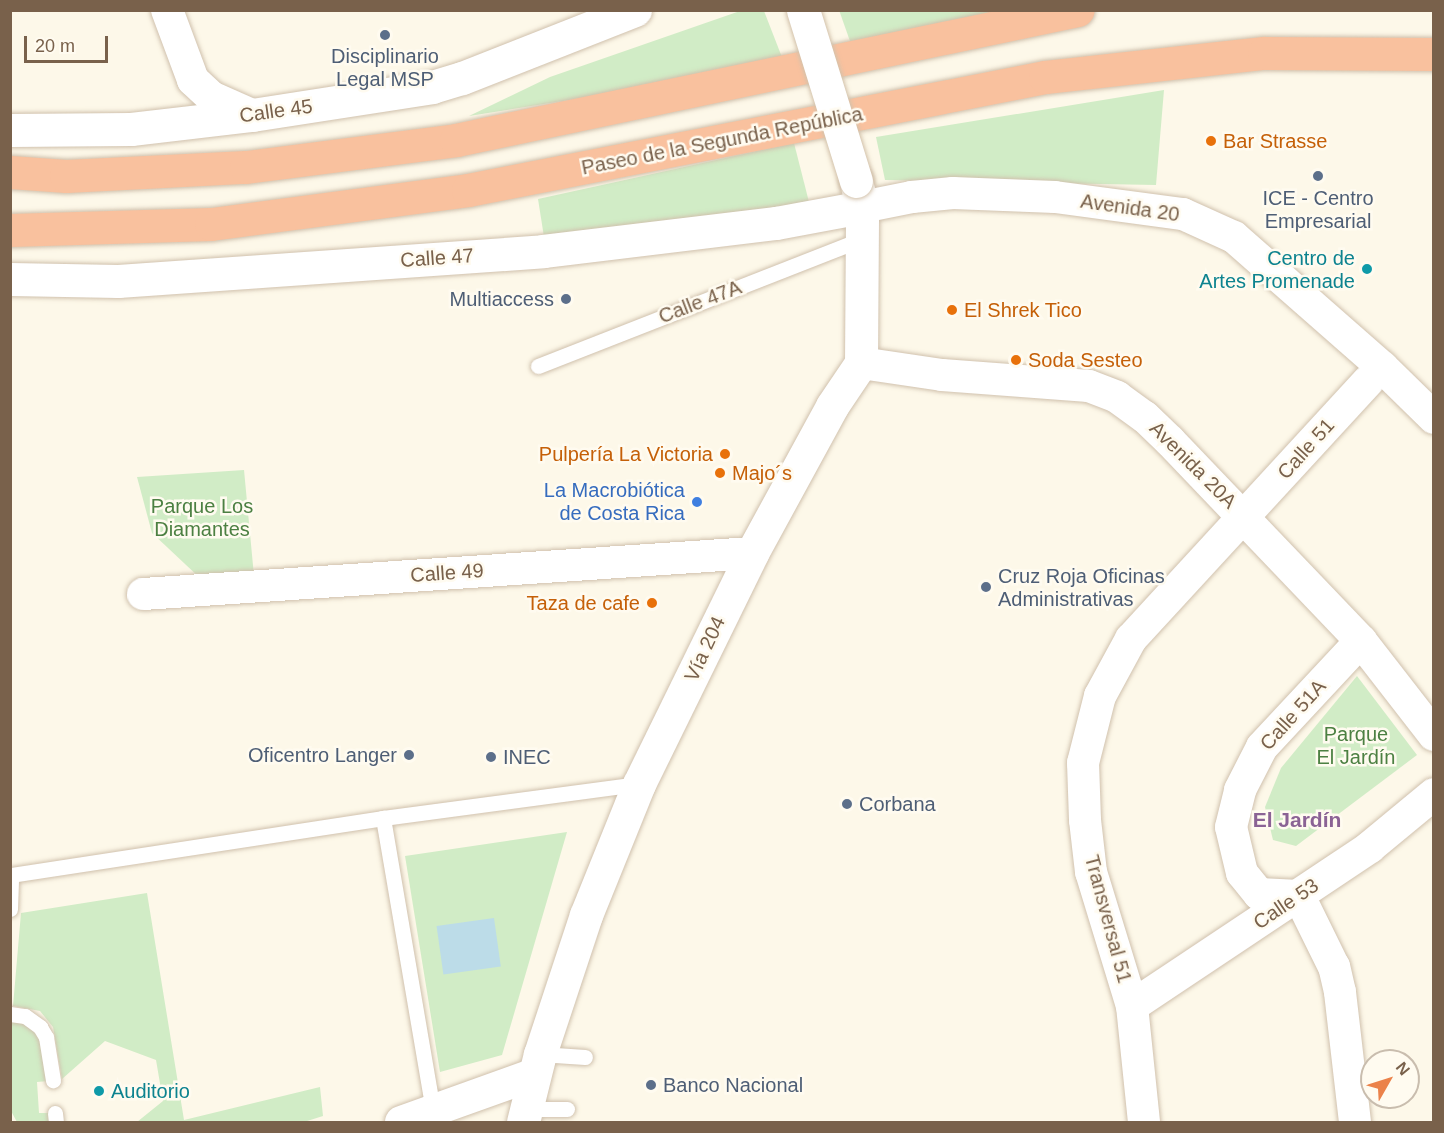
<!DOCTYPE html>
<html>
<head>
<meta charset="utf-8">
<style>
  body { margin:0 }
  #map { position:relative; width:1444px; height:1133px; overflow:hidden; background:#fdf8e9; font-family:Arial,sans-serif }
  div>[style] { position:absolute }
  .green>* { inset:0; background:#d1ecc6 }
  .water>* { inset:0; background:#bcdce8; transform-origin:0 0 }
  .roads { filter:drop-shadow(0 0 2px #d0c1ad) drop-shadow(0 0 2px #d0c1ad) }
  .lane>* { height:15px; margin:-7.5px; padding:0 7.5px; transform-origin:7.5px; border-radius:7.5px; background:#fff }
  .street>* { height:32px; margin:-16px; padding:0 16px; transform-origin:16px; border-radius:16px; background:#fff }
  .secondary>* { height:33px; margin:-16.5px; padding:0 16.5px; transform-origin:16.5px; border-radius:16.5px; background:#fff }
  .highway>* { height:33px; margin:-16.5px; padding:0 16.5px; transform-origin:16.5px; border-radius:16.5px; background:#f9c19e }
  .bridges { filter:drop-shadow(0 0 2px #d3c2ab) drop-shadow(0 0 2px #d3c2ab) }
  .secondary-bridge>* { height:33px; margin:-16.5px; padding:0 16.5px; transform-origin:16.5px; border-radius:16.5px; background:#fff }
  .dots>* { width:16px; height:16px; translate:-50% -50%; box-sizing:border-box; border:3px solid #fffbf0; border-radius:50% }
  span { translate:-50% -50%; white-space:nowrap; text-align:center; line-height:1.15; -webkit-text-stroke:5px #fffbf0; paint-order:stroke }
  .service-label { font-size:20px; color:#4e5e75 }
  .right { translate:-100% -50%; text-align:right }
  .left { translate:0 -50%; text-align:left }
  .street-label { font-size:20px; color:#79614b }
  .food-label { font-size:20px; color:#c56008 }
  .culture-label { font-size:20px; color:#0d838f }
  .shop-label { font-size:20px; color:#366cbe }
  .park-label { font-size:20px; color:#4c8042 }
  .neighbourhood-label { font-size:21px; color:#8b6395; font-weight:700 }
  .frame { position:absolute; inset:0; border:12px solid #79614b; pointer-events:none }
  .north { position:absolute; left:1360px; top:1049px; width:60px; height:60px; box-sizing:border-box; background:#fffbf0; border:2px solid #c9bdae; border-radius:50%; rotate:51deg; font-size:16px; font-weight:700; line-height:24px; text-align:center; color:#79614b }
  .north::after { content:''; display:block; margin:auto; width:21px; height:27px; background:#eb824a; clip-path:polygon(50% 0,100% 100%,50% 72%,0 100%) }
  .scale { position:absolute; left:24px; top:36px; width:84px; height:27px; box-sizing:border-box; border:3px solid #79614b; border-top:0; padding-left:8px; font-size:18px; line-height:21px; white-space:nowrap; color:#79614b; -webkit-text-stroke:4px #fffbf0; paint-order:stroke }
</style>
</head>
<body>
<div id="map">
  <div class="green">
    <i style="clip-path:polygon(839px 10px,1009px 11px,851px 44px)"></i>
    <i style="clip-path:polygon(740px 11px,764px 11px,785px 65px,469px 116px,550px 77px)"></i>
    <i style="clip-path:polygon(1164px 90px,1156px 185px,885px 180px,876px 137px)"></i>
    <i style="clip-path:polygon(794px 143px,810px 206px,544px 237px,538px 199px)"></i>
    <i style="clip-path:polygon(244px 470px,254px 576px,201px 579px,152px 533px,137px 477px)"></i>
    <i style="clip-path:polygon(1357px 676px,1417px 755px,1296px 846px,1273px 840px,1265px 807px,1281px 768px)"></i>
    <i style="clip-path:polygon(567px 832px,502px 1055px,440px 1072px,405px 856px)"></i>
    <i style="clip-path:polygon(147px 893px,184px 1120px,320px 1087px,323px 1116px,304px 1122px,137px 1122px,163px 1101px,156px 1060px,105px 1041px,62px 1079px,53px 1027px,40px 1011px,13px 1006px,21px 913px)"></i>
    <i style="clip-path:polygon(10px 1019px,29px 1026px,41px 1041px,48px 1081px,37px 1082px,39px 1113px,49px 1113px,50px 1122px,17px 1122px,11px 1111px)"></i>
  </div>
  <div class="water">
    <i style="left:494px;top:918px;width:49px;height:58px;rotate:82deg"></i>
  </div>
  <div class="roads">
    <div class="lane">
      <i style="left:538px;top:366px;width:348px;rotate:-21.4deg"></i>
      <i style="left:383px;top:818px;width:297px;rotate:80.3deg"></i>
      <i style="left:10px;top:909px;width:34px;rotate:-88deg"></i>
      <i style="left:11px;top:875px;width:376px;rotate:-8.7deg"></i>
      <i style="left:383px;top:818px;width:258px;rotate:-7.6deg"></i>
      <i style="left:10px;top:1014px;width:15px;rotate:8deg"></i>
      <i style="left:25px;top:1016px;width:19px;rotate:36deg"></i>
      <i style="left:40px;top:1027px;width:12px;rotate:59deg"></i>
      <i style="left:46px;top:1037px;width:44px;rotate:80.8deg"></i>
      <i style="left:540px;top:1054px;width:45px;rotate:3.8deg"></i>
      <i style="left:526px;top:1109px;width:41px"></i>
      <i style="left:55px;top:1113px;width:9px;rotate:84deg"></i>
    </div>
    <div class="street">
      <i style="left:167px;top:10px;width:75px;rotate:69.6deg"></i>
      <i style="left:193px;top:80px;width:25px;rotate:43deg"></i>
      <i style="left:211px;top:97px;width:45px;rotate:23.7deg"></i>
      <i style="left:862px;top:207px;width:51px;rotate:-11.3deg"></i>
      <i style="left:912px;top:197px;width:41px;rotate:-5.6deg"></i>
      <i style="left:953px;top:193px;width:102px;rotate:2.2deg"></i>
      <i style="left:1055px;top:197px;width:129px;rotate:7.6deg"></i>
      <i style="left:1183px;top:214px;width:56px;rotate:24.3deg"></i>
      <i style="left:1234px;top:237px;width:197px;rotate:41.3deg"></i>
      <i style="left:1382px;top:367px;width:73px;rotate:44.4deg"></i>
      <i style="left:861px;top:363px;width:82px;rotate:8.4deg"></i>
      <i style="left:942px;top:375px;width:147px;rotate:4.3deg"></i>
      <i style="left:1089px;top:386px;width:30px;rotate:21deg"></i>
      <i style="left:1117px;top:397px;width:34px;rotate:36deg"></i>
      <i style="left:1145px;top:417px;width:35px;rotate:44deg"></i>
      <i style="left:1170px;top:441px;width:277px;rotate:46.3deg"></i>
      <i style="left:1361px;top:641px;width:119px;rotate:52.2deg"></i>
      <i style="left:143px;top:594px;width:610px;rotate:-3.85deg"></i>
      <i style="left:1132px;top:1006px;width:286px;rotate:-33.7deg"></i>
      <i style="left:1370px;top:847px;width:83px;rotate:-39.6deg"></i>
      <i style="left:401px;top:1122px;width:142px;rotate:-19.7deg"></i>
      <i style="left:1144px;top:1122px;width:117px;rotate:-95.9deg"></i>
      <i style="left:1132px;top:1006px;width:140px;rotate:-107deg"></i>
      <i style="left:1091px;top:872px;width:52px;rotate:-96.6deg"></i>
      <i style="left:1085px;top:820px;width:57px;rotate:-92deg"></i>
      <i style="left:1083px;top:763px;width:69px;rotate:-75.8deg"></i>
      <i style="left:1100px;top:696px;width:65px;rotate:-61.5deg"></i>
      <i style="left:1131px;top:639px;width:350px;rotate:-47.4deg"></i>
      <i style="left:1355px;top:1122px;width:131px;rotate:-96.6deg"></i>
      <i style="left:1340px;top:992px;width:26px;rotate:-103deg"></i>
      <i style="left:1334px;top:967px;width:79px;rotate:-116.2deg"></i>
      <i style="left:1299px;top:896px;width:40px;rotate:-177.1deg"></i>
      <i style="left:1259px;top:894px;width:27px;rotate:-129deg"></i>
      <i style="left:1242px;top:873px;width:47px;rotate:-103.4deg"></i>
      <i style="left:1231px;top:827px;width:38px;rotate:-76deg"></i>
      <i style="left:1240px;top:790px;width:48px;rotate:-62.9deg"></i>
      <i style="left:1262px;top:747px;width:145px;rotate:-47deg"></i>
    </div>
    <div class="secondary">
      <i style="left:10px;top:130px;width:121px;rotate:-0.5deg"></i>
      <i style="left:131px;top:129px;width:122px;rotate:-6.6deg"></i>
      <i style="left:252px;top:115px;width:182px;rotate:-8.8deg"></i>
      <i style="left:432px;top:87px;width:31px;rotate:-17deg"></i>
      <i style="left:462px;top:78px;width:186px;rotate:-21.5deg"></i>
      <i style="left:10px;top:279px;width:108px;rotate:1.1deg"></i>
      <i style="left:118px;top:281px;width:426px;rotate:-4deg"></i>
      <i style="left:543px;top:251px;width:235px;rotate:-6.9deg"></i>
      <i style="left:776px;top:223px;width:87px;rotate:-10.5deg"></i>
      <i style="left:523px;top:1122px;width:70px;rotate:-76deg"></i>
      <i style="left:540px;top:1054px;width:146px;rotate:-71.7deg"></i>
      <i style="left:586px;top:915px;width:141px;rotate:-68deg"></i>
      <i style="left:639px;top:784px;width:257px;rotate:-63.9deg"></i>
      <i style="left:752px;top:553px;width:167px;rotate:-61.4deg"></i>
      <i style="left:832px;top:406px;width:52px;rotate:-56deg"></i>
      <i style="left:861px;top:363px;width:156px;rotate:-89.6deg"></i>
      <i style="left:862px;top:207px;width:27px;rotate:-103deg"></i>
    </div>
    <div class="highway">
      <i style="left:10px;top:172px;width:56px;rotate:4.1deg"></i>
      <i style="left:66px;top:176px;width:180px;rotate:-2.9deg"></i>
      <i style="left:246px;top:167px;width:212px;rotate:-7.3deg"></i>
      <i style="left:456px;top:140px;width:635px;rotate:-11.81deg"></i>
      <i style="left:10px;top:230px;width:201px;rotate:-1.7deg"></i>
      <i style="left:211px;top:224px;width:259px;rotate:-7.5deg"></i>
      <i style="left:468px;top:190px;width:588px;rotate:-11.08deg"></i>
      <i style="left:1045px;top:77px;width:220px;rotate:-6.3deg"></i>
      <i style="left:1264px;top:53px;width:170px;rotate:0.3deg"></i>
    </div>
  </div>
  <div class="bridges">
    <div class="secondary-bridge">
      <i style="left:803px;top:10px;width:179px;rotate:72.8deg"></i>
    </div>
  </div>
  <div class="dots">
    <i style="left:385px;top:35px;background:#5c6f8a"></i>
    <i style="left:1211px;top:141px;background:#e8710a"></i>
    <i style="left:1318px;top:176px;background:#5c6f8a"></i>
    <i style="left:1367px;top:269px;background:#0f9aa8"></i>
    <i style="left:566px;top:299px;background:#5c6f8a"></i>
    <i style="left:952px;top:310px;background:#e8710a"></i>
    <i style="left:1016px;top:360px;background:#e8710a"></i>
    <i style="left:725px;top:454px;background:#e8710a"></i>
    <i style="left:720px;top:473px;background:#e8710a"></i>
    <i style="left:697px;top:502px;background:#3f7fe0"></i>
    <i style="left:986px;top:587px;background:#5c6f8a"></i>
    <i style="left:652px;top:603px;background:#e8710a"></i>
    <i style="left:409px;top:755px;background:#5c6f8a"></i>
    <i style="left:491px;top:757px;background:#5c6f8a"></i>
    <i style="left:847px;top:804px;background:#5c6f8a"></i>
    <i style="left:651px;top:1085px;background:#5c6f8a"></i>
    <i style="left:99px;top:1091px;background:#0f9aa8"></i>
  </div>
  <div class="service-label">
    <span style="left:385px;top:68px">Disciplinario<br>Legal MSP</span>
    <span style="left:1318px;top:210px">ICE - Centro<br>Empresarial</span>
    <span class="right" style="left:554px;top:299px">Multiaccess</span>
    <span class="left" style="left:998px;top:588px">Cruz Roja Oficinas<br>Administrativas</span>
    <span class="right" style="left:397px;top:755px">Oficentro Langer</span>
    <span class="left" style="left:503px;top:757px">INEC</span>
    <span class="left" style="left:859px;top:804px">Corbana</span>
    <span class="left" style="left:663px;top:1085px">Banco Nacional</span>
  </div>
  <div class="street-label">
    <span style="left:276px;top:111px;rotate:-8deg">Calle 45</span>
    <span style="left:722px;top:141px;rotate:-11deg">Paseo de la Segunda República</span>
    <span style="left:1130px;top:208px;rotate:8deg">Avenida 20</span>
    <span style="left:437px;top:258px;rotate:-4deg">Calle 47</span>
    <span style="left:700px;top:302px;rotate:-21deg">Calle 47A</span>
    <span style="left:1306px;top:449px;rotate:-48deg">Calle 51</span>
    <span style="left:1193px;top:465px;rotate:45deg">Avenida 20A</span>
    <span style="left:447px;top:573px;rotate:-4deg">Calle 49</span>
    <span style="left:705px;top:649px;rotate:-65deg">Vía 204</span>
    <span style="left:1293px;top:715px;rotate:-48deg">Calle 51A</span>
    <span style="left:1286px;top:904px;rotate:-34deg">Calle 53</span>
    <span style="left:1108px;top:919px;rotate:75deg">Transversal 51</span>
  </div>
  <div class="food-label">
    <span class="left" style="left:1223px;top:141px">Bar Strasse</span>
    <span class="left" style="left:964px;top:310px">El Shrek Tico</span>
    <span class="left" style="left:1028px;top:360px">Soda Sesteo</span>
    <span class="right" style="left:713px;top:454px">Pulpería La Victoria</span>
    <span class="left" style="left:732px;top:473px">Majo´s</span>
    <span class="right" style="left:640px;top:603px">Taza de cafe</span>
  </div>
  <div class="culture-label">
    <span class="right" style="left:1355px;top:270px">Centro de<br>Artes Promenade</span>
    <span class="left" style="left:111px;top:1091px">Auditorio</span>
  </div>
  <div class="shop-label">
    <span class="right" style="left:685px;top:502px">La Macrobiótica<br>de Costa Rica</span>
  </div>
  <div class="park-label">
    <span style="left:202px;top:518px">Parque Los<br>Diamantes</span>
    <span style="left:1356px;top:746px">Parque<br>El Jardín</span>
  </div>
  <div class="neighbourhood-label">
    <span style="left:1297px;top:820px">El Jardín</span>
  </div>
  <div class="frame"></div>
  <div class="north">N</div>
  <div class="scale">20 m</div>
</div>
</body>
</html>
